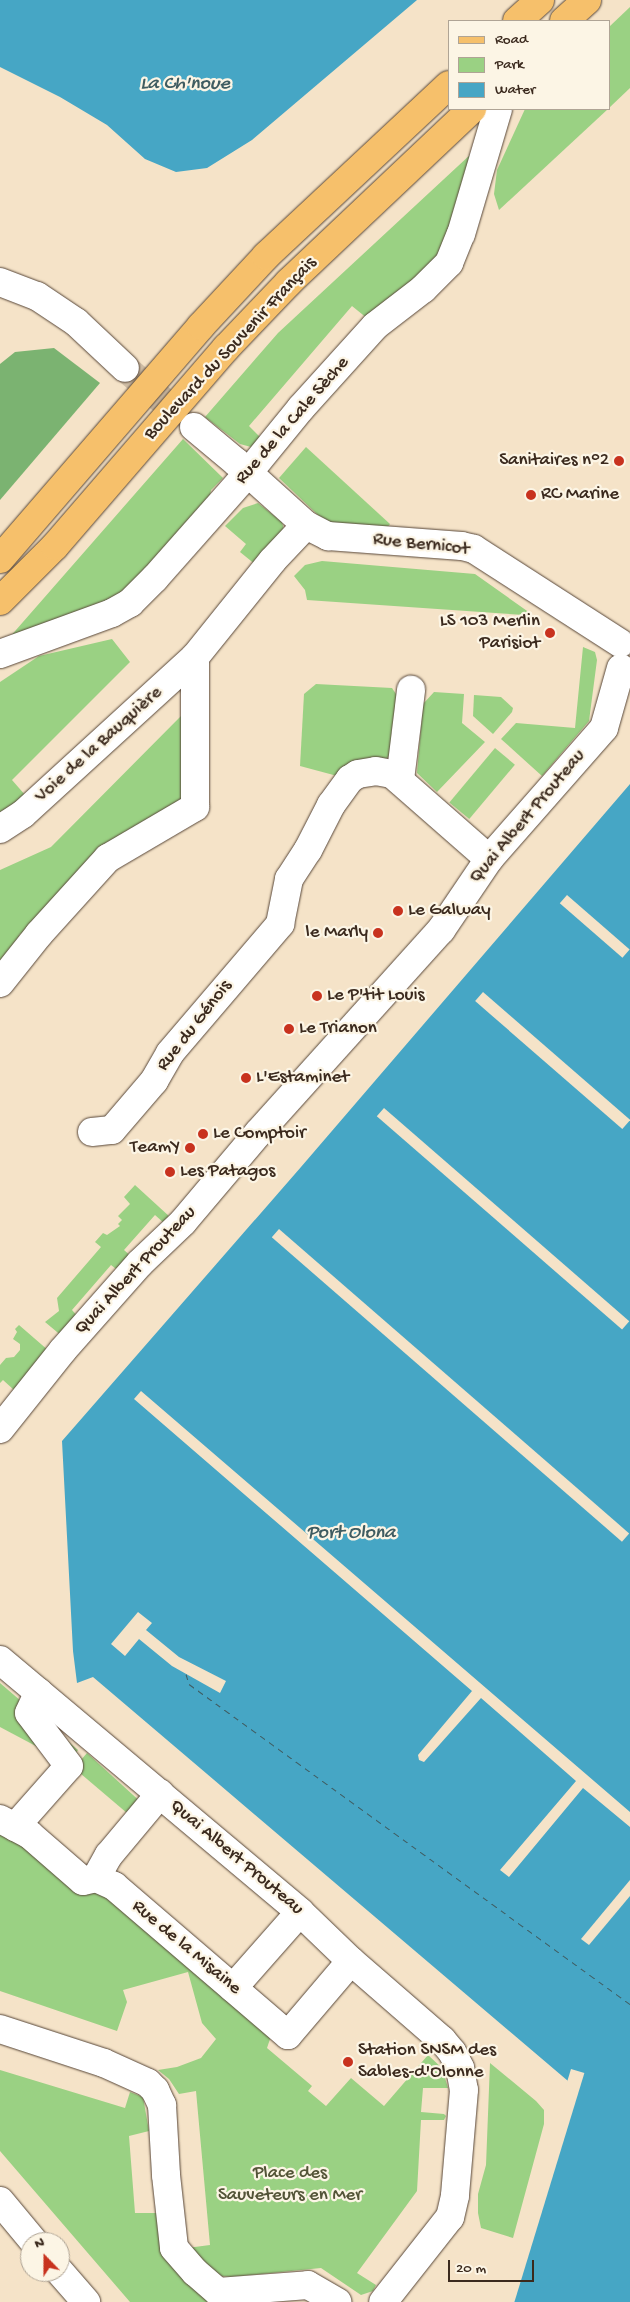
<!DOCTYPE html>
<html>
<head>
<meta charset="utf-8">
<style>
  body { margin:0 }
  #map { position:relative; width:630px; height:2302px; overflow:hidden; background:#f5e3c8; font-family:"Gochi Hand",sans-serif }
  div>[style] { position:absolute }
  .green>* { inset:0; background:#9ad183; transform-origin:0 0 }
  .forest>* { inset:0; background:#7bb371 }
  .water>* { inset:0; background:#46a6c5 }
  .pier>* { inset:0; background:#f5e3c8; transform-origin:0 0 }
  .ferry>* { height:1px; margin-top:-0.5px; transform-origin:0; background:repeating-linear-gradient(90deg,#3f5c61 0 6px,transparent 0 11px) }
  .minor-tunnel>* { height:28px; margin-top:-14px; transform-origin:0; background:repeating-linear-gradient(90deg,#d0bea6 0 28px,transparent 0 42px) }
  .roads { filter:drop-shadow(0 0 1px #574638) drop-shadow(0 0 1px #574638) }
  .minor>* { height:28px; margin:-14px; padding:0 14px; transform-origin:14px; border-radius:14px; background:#fff }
  .major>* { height:28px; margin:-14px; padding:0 14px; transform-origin:14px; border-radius:14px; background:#f6c06b }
  .dots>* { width:14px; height:14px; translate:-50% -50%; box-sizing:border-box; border:2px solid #fcf5e5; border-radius:50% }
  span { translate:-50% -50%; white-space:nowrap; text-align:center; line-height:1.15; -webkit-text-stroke:4.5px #fcf5e5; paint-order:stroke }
  .street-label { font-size:19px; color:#3b2a1e }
  .poi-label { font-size:19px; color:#3b2a1e }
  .right { translate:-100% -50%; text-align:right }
  .left { translate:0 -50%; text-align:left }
  .park-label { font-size:19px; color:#535437 }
  .water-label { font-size:20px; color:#3f5c61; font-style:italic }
  .legend { position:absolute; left:448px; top:20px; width:162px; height:90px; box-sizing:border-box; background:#fcf5e5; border:1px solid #afa495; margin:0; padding:6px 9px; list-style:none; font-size:15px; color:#3b2a1e }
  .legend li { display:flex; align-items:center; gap:10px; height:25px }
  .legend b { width:25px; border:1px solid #afa495 }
  .north { position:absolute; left:20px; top:2232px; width:50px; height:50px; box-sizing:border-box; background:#fcf5e5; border:1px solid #afa495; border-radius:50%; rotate:338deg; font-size:14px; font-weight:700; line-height:20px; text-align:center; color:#3b2a1e }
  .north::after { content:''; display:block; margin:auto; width:18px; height:22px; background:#c8321e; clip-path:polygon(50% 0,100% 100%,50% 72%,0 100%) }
  .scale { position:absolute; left:448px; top:2260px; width:86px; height:22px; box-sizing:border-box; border:2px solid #3b2a1e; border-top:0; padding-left:6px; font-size:15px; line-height:18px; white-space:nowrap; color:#3b2a1e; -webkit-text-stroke:4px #fcf5e5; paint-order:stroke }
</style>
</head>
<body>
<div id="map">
  <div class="green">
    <i style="clip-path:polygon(630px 7px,630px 88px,609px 108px,609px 27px)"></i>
    <i style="clip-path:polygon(525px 109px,608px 109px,499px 210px,494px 194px,497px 170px)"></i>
    <i style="clip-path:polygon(471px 154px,448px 237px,440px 256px,415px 282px,368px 319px,352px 306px,249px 426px,263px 440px,251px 447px,240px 444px,205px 417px,278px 333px)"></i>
    <i style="clip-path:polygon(183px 439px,223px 478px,211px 490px,209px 502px,115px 599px,9px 638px)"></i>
    <i style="clip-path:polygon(306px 447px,390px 524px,385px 531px,336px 527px,319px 516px,279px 478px)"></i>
    <i style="clip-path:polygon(258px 503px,282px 522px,284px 530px,256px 565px,240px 552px,246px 544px,225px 526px,243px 508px)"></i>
    <i style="clip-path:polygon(322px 561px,475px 574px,530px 613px,524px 615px,307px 600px,305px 590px,294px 576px,305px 565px)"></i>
    <i style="clip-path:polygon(112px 639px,130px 662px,12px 780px,26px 796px,0 816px,0 682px,39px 656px)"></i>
    <i style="clip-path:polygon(583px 647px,595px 652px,597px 660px,589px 721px,542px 776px,501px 739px,516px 723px,575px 728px)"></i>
    <i style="clip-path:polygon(316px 684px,392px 688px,402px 703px,400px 746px,386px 759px,341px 777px,300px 766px,304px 694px)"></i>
    <i style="clip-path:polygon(434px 692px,464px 694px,462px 723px,485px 742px,437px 792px,417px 773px,423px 704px)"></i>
    <i style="clip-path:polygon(474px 695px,501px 697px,513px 708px,512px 712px,493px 734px,473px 716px)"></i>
    <i style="clip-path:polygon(182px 715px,183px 801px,32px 929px,20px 934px,15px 946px,0 967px,0 870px,51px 847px)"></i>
    <i style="left:495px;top:748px;width:26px;height:71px;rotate:40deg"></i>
    <i style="clip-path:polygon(135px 1185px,170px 1217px,165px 1224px,155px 1215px,124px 1250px,133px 1258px,120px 1272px,111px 1265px,72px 1310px,79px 1318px,63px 1337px,45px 1322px,59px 1311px,57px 1298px,101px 1247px,95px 1242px,103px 1233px,107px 1235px,120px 1226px,118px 1224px,122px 1220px,118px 1216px,130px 1204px,124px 1197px)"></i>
    <i style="clip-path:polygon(19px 1325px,49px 1351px,14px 1390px,3px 1380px,0 1383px,0 1365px,6px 1358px,14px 1357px,20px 1350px,20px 1344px,13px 1339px,17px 1332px,15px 1329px)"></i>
    <i style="clip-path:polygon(0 1683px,78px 1750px,73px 1757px,47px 1752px,0 1727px)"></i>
    <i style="clip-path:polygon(87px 1753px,144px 1805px,134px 1819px,74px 1768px)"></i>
    <i style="clip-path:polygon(0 1827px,109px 1893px,268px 2030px,270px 2039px,267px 2048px,312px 2086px,308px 2091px,326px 2106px,351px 2078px,384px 2106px,428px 2055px,442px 2068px,448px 2088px,423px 2088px,421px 2112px,444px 2114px,446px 2116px,444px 2120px,421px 2120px,417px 2191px,357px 2273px,376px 2285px,373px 2291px,361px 2295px,321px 2268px,232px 2277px,221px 2276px,187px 2248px,210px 2245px,196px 2091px,179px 2094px,169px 2079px,158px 2070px,177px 2067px,201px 2058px,216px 2039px,202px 2023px,188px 1972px,123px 1990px,127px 2002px,117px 2031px,0 1991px)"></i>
    <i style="clip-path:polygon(490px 2063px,536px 2101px,544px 2110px,544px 2124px,513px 2238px,481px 2228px,478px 2213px,478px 2194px,486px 2165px)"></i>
    <i style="clip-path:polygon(0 2070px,125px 2108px,130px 2092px,143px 2097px,149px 2131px,129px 2136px,135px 2213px,157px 2213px,212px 2302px,130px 2302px,0 2151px)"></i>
  </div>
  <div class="forest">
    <i style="clip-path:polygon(54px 348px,100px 383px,0 500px,0 364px,15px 352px)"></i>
  </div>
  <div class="water">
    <i style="clip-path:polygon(0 0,417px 0,252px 140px,207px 168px,176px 172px,145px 159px,107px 125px,60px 97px,0 67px)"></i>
    <i style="clip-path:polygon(630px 784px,630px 2302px,507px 2302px,568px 2081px,93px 1677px,77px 1683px,73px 1651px,62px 1441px,301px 1167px)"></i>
  </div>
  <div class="pier">
    <i style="left:567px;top:895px;width:83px;height:11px;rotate:41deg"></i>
    <i style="left:483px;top:992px;width:195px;height:12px;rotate:41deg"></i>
    <i style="left:384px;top:1108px;width:325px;height:11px;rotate:41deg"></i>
    <i style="left:279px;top:1229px;width:464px;height:11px;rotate:41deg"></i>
    <i style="clip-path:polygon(141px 1391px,630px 1812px,630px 1827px,583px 1788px,509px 1877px,500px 1870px,576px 1781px,481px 1698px,424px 1762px,419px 1760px,418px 1755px,472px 1691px,134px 1399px)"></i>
    <i style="clip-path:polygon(138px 1612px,152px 1623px,146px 1630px,179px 1657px,226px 1681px,220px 1693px,172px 1666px,139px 1639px,125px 1656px,111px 1644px)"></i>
    <i style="clip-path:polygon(630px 1880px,630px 1896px,589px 1945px,581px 1939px)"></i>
    <i style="left:571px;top:2069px;width:14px;height:242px;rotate:17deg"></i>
  </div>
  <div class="ferry">
    <i style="left:186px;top:1674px;width:10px;rotate:73deg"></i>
    <i style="left:189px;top:1684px;width:545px;rotate:35.97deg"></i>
  </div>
  <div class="minor-tunnel">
    <i style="left:125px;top:368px;width:86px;rotate:40.7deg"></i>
  </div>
  <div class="roads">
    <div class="minor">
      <i style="left:0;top:282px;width:40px;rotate:21deg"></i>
      <i style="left:37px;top:296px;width:47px;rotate:33.7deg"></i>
      <i style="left:76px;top:322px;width:67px;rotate:43.2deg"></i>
      <i style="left:194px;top:427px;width:55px;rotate:39.8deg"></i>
      <i style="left:236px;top:462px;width:94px;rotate:42deg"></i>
      <i style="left:306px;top:525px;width:25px;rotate:27deg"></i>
      <i style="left:328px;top:536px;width:134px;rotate:4.3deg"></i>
      <i style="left:462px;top:546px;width:12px;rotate:14deg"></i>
      <i style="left:474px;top:549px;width:174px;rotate:32.8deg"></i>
      <i style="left:0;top:654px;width:119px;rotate:-20.1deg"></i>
      <i style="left:112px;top:613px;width:21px;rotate:-29deg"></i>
      <i style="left:130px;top:603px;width:35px;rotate:-45deg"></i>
      <i style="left:155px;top:578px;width:140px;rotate:-48.5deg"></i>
      <i style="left:248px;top:473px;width:84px;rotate:-50.8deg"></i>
      <i style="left:301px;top:408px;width:110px;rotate:-47.9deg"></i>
      <i style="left:375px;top:326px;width:61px;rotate:-37.6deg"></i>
      <i style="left:423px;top:289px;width:37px;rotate:-45deg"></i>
      <i style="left:449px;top:263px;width:31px;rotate:-68deg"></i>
      <i style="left:461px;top:234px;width:130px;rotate:-73.5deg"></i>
      <i style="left:400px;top:780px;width:91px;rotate:-83deg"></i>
      <i style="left:0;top:829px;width:27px;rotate:-33deg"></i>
      <i style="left:23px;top:814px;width:233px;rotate:-42.4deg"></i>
      <i style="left:195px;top:657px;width:124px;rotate:-51.2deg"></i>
      <i style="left:273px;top:560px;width:48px;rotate:-46.7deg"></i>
      <i style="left:0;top:983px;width:63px;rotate:-51.5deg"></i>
      <i style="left:39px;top:934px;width:103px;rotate:-47.8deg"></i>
      <i style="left:108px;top:858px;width:101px;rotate:-30.4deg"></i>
      <i style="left:195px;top:807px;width:150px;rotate:-90deg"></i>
      <i style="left:92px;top:1132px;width:20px;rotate:-6deg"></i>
      <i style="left:112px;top:1130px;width:65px;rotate:-49.4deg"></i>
      <i style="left:154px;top:1081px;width:32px;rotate:-60deg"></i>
      <i style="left:170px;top:1053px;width:170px;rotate:-49.5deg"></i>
      <i style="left:280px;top:924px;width:46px;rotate:-78.7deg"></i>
      <i style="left:289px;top:879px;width:35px;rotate:-57deg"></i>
      <i style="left:308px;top:850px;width:51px;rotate:-62.9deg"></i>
      <i style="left:331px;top:805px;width:32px;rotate:-54deg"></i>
      <i style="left:350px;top:779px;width:9px;rotate:-32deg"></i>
      <i style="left:358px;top:774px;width:18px;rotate:-9deg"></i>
      <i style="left:376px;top:771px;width:16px;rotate:11deg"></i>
      <i style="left:392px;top:774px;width:129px;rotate:41.2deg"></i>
      <i style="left:0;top:1429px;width:101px;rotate:-51.4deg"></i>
      <i style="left:63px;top:1350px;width:116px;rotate:-48.5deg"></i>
      <i style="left:140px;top:1263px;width:59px;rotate:-43.6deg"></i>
      <i style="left:183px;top:1222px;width:118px;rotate:-49.8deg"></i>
      <i style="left:259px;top:1132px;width:272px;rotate:-48deg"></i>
      <i style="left:441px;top:930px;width:86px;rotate:-55.9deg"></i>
      <i style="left:489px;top:859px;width:174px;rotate:-48.7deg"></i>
      <i style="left:604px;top:728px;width:62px;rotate:-74.2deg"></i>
      <i style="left:0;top:1660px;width:392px;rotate:40deg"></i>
      <i style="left:300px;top:1912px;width:71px;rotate:43.9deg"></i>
      <i style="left:351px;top:1961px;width:121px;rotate:41deg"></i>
      <i style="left:442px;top:2040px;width:16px;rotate:50deg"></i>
      <i style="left:452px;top:2052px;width:18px;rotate:63deg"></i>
      <i style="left:460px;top:2068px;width:22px;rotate:80deg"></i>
      <i style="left:464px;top:2090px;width:106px;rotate:94.9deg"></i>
      <i style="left:455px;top:2196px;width:22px;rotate:103deg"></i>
      <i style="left:450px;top:2217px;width:108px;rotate:128.2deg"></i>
      <i style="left:0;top:1819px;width:34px;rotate:28deg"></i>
      <i style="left:30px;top:1835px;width:70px;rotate:41deg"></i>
      <i style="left:83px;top:1881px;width:13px;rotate:-13deg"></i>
      <i style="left:96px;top:1878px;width:20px;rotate:24deg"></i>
      <i style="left:114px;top:1886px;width:229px;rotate:40.6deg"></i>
      <i style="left:288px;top:2035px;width:97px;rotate:-49.6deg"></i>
      <i style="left:15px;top:1827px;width:81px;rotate:-48.5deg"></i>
      <i style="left:69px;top:1766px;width:66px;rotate:-127deg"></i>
      <i style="left:29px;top:1713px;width:23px;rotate:-65deg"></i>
      <i style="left:96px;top:1878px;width:26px;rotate:-61deg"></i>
      <i style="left:109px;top:1855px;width:80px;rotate:-50.1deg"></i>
      <i style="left:233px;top:1988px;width:101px;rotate:-48.6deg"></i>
      <i style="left:0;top:2029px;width:109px;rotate:18.1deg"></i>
      <i style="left:104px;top:2063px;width:48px;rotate:24.4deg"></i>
      <i style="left:148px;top:2083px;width:10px;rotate:45deg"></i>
      <i style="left:155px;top:2090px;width:17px;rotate:65deg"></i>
      <i style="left:162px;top:2105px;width:70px;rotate:86.7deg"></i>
      <i style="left:166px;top:2175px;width:73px;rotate:83.7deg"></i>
      <i style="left:174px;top:2248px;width:32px;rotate:49deg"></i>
      <i style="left:195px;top:2272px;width:30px;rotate:41deg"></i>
      <i style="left:218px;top:2292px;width:90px;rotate:-4.4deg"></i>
      <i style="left:308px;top:2285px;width:34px;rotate:30deg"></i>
      <i style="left:0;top:2201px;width:53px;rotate:50.3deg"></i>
      <i style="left:60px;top:2272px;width:40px;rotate:49deg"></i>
    </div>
    <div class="major">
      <i style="left:517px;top:21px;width:31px;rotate:-42deg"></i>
      <i style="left:564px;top:21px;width:31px;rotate:-42deg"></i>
      <i style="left:0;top:559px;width:308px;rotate:-49.2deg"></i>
      <i style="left:201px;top:326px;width:96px;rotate:-47.1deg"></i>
      <i style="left:266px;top:256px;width:250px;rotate:-43.1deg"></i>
      <i style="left:0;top:601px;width:78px;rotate:-45deg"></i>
      <i style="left:55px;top:546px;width:262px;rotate:-49.2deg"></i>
      <i style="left:226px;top:348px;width:91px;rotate:-46.3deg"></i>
      <i style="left:289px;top:282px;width:252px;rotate:-43.4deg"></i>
    </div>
  </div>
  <div class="dots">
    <i style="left:619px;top:461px;background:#c8321e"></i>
    <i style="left:531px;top:495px;background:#c8321e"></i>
    <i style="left:550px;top:633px;background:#c8321e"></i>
    <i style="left:398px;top:911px;background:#c8321e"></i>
    <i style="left:378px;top:933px;background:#c8321e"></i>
    <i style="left:317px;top:996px;background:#c8321e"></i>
    <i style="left:289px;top:1029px;background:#c8321e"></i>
    <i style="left:246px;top:1078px;background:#c8321e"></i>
    <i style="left:203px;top:1134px;background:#c8321e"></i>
    <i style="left:190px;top:1148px;background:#c8321e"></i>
    <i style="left:170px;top:1172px;background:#c8321e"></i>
    <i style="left:348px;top:2062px;background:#c8321e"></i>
  </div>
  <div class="street-label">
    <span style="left:231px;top:349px;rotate:-47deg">Boulevard du Souvenir Français</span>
    <span style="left:293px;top:421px;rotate:-49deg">Rue de la Cale Sèche</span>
    <span style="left:421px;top:545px;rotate:6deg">Rue Bernicot</span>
    <span style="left:99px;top:745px;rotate:-42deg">Voie de la Bauquière</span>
    <span style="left:528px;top:817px;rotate:-50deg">Quai Albert Prouteau</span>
    <span style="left:195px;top:1026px;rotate:-52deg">Rue du Génois</span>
    <span style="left:136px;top:1271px;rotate:-47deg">Quai Albert Prouteau</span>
    <span style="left:236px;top:1858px;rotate:40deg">Quai Albert Prouteau</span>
    <span style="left:186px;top:1948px;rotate:40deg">Rue de la Misaine</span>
  </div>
  <div class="poi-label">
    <span class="right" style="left:609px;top:461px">Sanitaires n°2</span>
    <span class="left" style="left:541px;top:495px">RC Marine</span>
    <span class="right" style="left:540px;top:633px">LS 103 Merlin<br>Parisiot</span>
    <span class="left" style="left:408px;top:911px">Le Galway</span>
    <span class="right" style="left:368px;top:933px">le Marly</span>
    <span class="left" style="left:327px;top:996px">Le P'tit Louis</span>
    <span class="left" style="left:299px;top:1029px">Le Trianon</span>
    <span class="left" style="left:256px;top:1078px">L'Estaminet</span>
    <span class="left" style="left:213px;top:1134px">Le Comptoir</span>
    <span class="right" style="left:180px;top:1148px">TeamY</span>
    <span class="left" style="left:180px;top:1172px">Les Patagos</span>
    <span class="left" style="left:358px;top:2062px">Station SNSM des<br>Sables-d'Olonne</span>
  </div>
  <div class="park-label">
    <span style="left:290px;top:2185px">Place des<br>Sauveteurs en Mer</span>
  </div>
  <div class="water-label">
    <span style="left:185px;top:84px">La Ch'noue</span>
    <span style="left:351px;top:1533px">Port Olona</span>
  </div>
  <ul class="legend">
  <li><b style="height:6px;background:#f6c06b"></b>Road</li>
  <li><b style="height:14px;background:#9ad183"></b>Park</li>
  <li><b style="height:14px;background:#46a6c5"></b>Water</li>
  </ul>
  <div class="north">N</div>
  <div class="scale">20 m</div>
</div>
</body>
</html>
